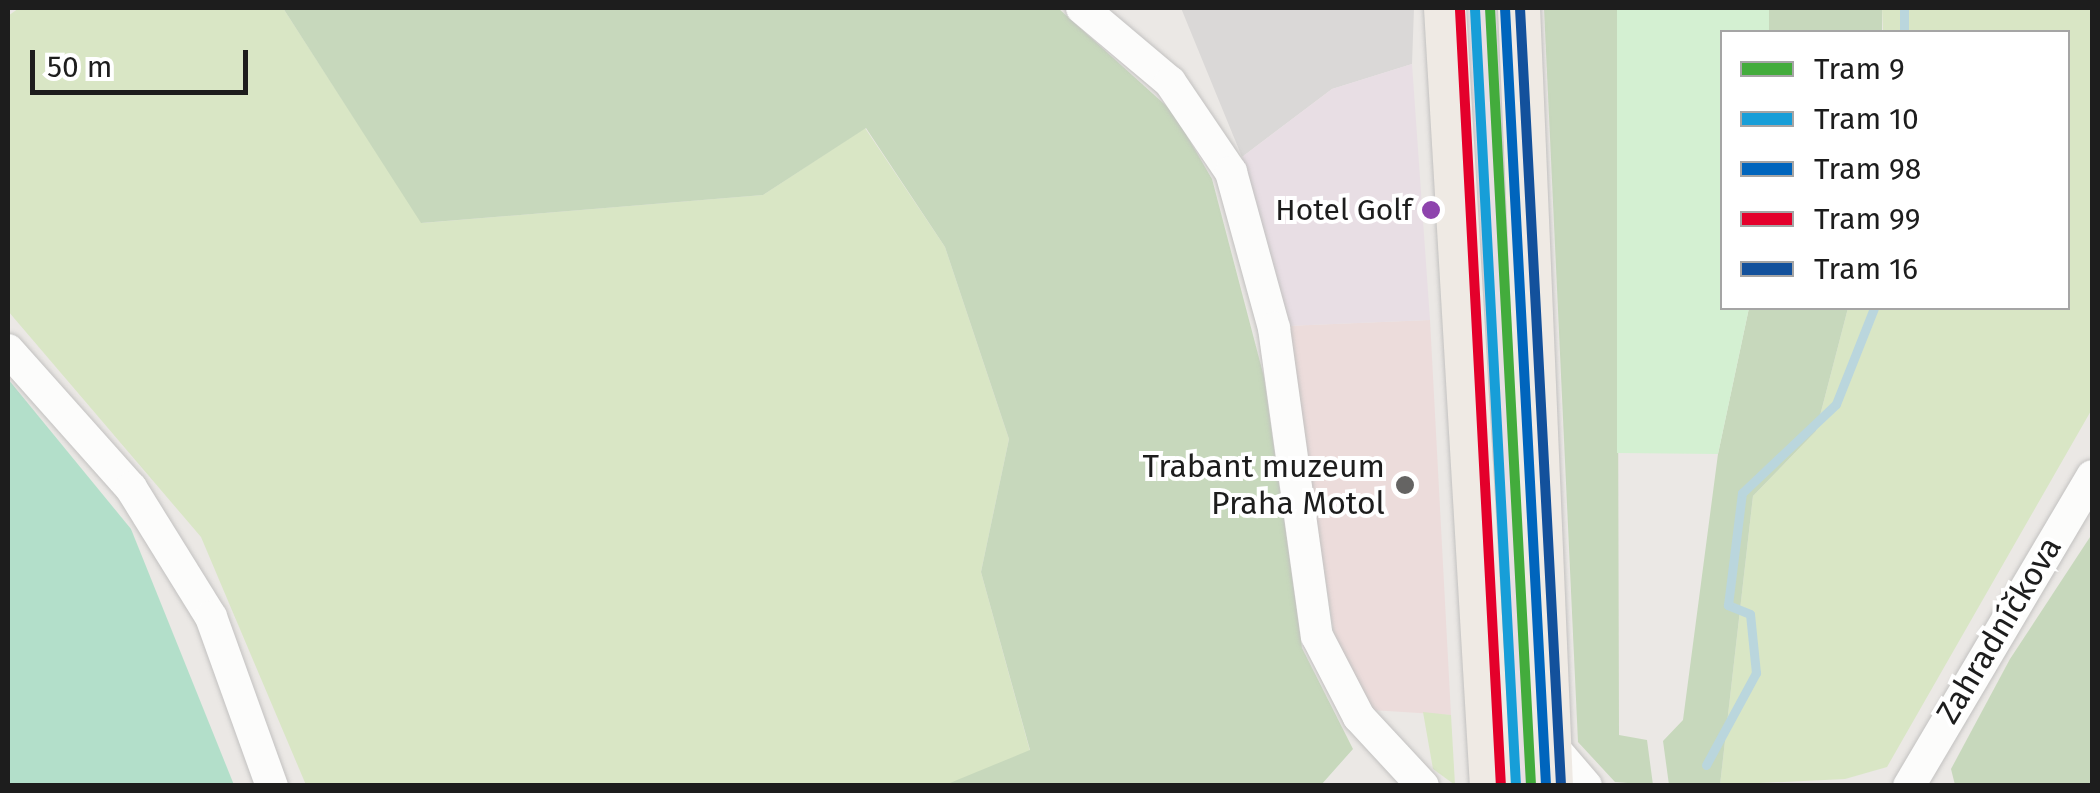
<!DOCTYPE html>
<html>
<head>
<meta charset="utf-8">
<style>
  body { margin:0 }
  #map { position:relative; width:2100px; height:793px; overflow:hidden; background:#ebe8e5; font-family:"Fira Sans",sans-serif }
  div>[style] { position:absolute }
  .residential>* { inset:0; background:#dad8d7 }
  .commercial>* { inset:0; background:#ecdcdb }
  .industrial>* { inset:0; background:#e8dee4 }
  .grass>* { inset:0; background:#d9e6c5 }
  .forest>* { inset:0; background:#c7d8bc; transform-origin:0 0 }
  .park>* { inset:0; background:#d4f0d2 }
  .pitch>* { inset:0; background:#b3dfca }
  .stream>* { height:9px; margin:-4.5px; padding:0 4.5px; transform-origin:4.5px; border-radius:4.5px; background:#bad6dd }
  .roads { filter:drop-shadow(0 0 2px #c2c1c0) drop-shadow(0 0 2px #c2c1c0) }
  .minor>* { height:32px; margin:-16px; padding:0 16px; transform-origin:16px; border-radius:16px; background:#fcfcfb }
  .major>* { height:42px; margin:-21px; padding:0 21px; transform-origin:21px; border-radius:21px; background:#efeae4 }
  .tram-1>* { height:10px; margin:-5px; padding:0 5px; transform-origin:5px; border-radius:5px; background:#43ac3c }
  .tram-2>* { height:10px; margin:-5px; padding:0 5px; transform-origin:5px; border-radius:5px; background:#179ed8 }
  .tram-3>* { height:10px; margin:-5px; padding:0 5px; transform-origin:5px; border-radius:5px; background:#0065bd }
  .tram-4>* { height:10px; margin:-5px; padding:0 5px; transform-origin:5px; border-radius:5px; background:#e4002b }
  .tram-5>* { height:10px; margin:-5px; padding:0 5px; transform-origin:5px; border-radius:5px; background:#13519c }
  .dots>* { width:28px; height:28px; translate:-50% -50%; box-sizing:border-box; border:5px solid #fff; border-radius:50% }
  span { translate:-50% -50%; white-space:nowrap; text-align:center; line-height:1.15; -webkit-text-stroke:8px #fff; paint-order:stroke }
  .bus-label { font-size:30px; color:#1d1d1d }
  .right { translate:-100% -50%; text-align:right }
  .poi-label { font-size:32px; color:#1d1d1d }
  .street-label { font-size:32px; color:#1d1d1d }
  .frame { position:absolute; inset:0; border:10px solid #1d1d1d; pointer-events:none }
  .legend { position:absolute; left:1720px; top:30px; width:350px; height:280px; box-sizing:border-box; background:#fff; border:2px solid #a5a5a5; margin:0; padding:12px 18px; list-style:none; font-size:30px; color:#1d1d1d }
  .legend li { display:flex; align-items:center; gap:20px; height:50px }
  .legend b { width:50px; border:2px solid #a5a5a5 }
  .scale { position:absolute; left:30px; top:50px; width:218px; height:45px; box-sizing:border-box; border:5px solid #1d1d1d; border-top:0; padding-left:12px; font-size:30px; line-height:35px; white-space:nowrap; color:#1d1d1d; -webkit-text-stroke:8px #fff; paint-order:stroke }
</style>
</head>
<body>
<div id="map">
  <div class="residential">
    <i style="clip-path:polygon(1181px 8px,1414px 8px,1412px 64px,1332px 89px,1242px 157px)"></i>
  </div>
  <div class="commercial">
    <i style="clip-path:polygon(1430px 320px,1451px 715px,1371px 710px,1335px 640px,1286px 326px)"></i>
  </div>
  <div class="industrial">
    <i style="clip-path:polygon(1466px 8px,1506px 8px,1537px 785px,1508px 785px)"></i>
    <i style="clip-path:polygon(1412px 64px,1430px 320px,1286px 326px,1242px 157px,1332px 89px)"></i>
  </div>
  <div class="grass">
    <i style="clip-path:polygon(19px 8px,283px 8px,422px 223px,763px 195px,865px 128px,945px 247px,1009px 439px,981px 572px,1030px 751px,945px 786px,306px 785px,201px 537px,8px 311px,8px 16px)"></i>
    <i style="clip-path:polygon(1882px 8px,2092px 8px,2092px 409px,1887px 767px,1845px 779px,1720px 785px,1753px 496px,1816px 431px,1848px 308px,2068px 308px,2068px 32px,1883px 32px)"></i>
    <i style="clip-path:polygon(1423px 712px,1451px 715px,1455px 785px,1433px 769px)"></i>
  </div>
  <div class="forest">
    <i style="clip-path:polygon(283px 8px,1058px 8px,1173px 112px,1212px 179px,1264px 377px,1302px 648px,1353px 749px,1321px 785px,945px 785px,1030px 750px,981px 572px,1009px 439px,945px 247px,866px 128px,763px 195px,421px 223px)"></i>
    <i style="clip-path:polygon(1544px 8px,1617px 8px,1619px 735px,1647px 740px,1653px 785px,1615px 782px,1578px 742px)"></i>
    <i style="left:1769px;top:8px;width:113px;height:24px"></i>
    <i style="clip-path:polygon(1749px 308px,1848px 308px,1816px 431px,1753px 496px,1720px 785px,1669px 785px,1663px 741px,1683px 720px,1718px 454px)"></i>
    <i style="clip-path:polygon(2092px 534px,2092px 785px,1955px 785px,1951px 769px,2010px 659px)"></i>
  </div>
  <div class="park">
    <i style="clip-path:polygon(1617px 8px,1769px 8px,1769px 32px,1722px 32px,1722px 308px,1749px 308px,1718px 454px,1617px 453px)"></i>
  </div>
  <div class="pitch">
    <i style="clip-path:polygon(8px 379px,131px 529px,234px 785px,8px 785px)"></i>
  </div>
  <div class="stream">
    <i style="left:1904px;top:32px;width:24px;rotate:-90deg"></i>
    <i style="left:1706px;top:765px;width:105px;rotate:-61.5deg"></i>
    <i style="left:1756px;top:673px;width:59px;rotate:-95.8deg"></i>
    <i style="left:1750px;top:614px;width:24px;rotate:-158deg"></i>
    <i style="left:1728px;top:605px;width:113px;rotate:-82.9deg"></i>
    <i style="left:1742px;top:493px;width:129px;rotate:-43.4deg"></i>
    <i style="left:1836px;top:404px;width:103px;rotate:-68.4deg"></i>
  </div>
  <div class="roads">
    <div class="minor">
      <i style="left:1082px;top:8px;width:115px;rotate:40.1deg"></i>
      <i style="left:1170px;top:82px;width:109px;rotate:55.9deg"></i>
      <i style="left:1231px;top:172px;width:162px;rotate:74.6deg"></i>
      <i style="left:1274px;top:328px;width:311px;rotate:82.1deg"></i>
      <i style="left:1317px;top:636px;width:91px;rotate:62.6deg"></i>
      <i style="left:1359px;top:717px;width:94px;rotate:47.2deg"></i>
      <i style="left:8px;top:350px;width:185px;rotate:48.3deg"></i>
      <i style="left:131px;top:488px;width:152px;rotate:58.2deg"></i>
      <i style="left:211px;top:617px;width:180px;rotate:70.2deg"></i>
      <i style="left:1551px;top:745px;width:54px;rotate:49.5deg"></i>
      <i style="left:1909px;top:786px;width:360px;rotate:-59.4deg"></i>
    </div>
    <div class="major">
      <i style="left:1445px;top:8px;width:779px;rotate:86.62deg"></i>
      <i style="left:1519px;top:8px;width:779px;rotate:87.57deg"></i>
    </div>
  </div>
  <div class="tram-1">
    <i style="left:1490px;top:8px;width:779px;rotate:86.98deg"></i>
  </div>
  <div class="tram-2">
    <i style="left:1475px;top:9px;width:778px;rotate:86.98deg"></i>
  </div>
  <div class="tram-3">
    <i style="left:1505px;top:8px;width:778px;rotate:86.98deg"></i>
  </div>
  <div class="tram-4">
    <i style="left:1460px;top:10px;width:777px;rotate:86.98deg"></i>
  </div>
  <div class="tram-5">
    <i style="left:1520px;top:8px;width:777px;rotate:86.98deg"></i>
  </div>
  <div class="dots">
    <i style="left:1431px;top:210px;background:#8e44ad"></i>
    <i style="left:1405px;top:485px;background:#656463"></i>
  </div>
  <div class="bus-label">
    <span class="right" style="left:1412px;top:210px">Hotel Golf</span>
  </div>
  <div class="poi-label">
    <span class="right" style="left:1385px;top:485px">Trabant muzeum<br>Praha Motol</span>
  </div>
  <div class="street-label">
    <span style="left:1999px;top:630px;rotate:-59deg">Zahradníčkova</span>
  </div>
  <div class="frame"></div>
  <ul class="legend">
  <li><b style="height:12px;background:#43ac3c"></b>Tram 9</li>
  <li><b style="height:12px;background:#179ed8"></b>Tram 10</li>
  <li><b style="height:12px;background:#0065bd"></b>Tram 98</li>
  <li><b style="height:12px;background:#e4002b"></b>Tram 99</li>
  <li><b style="height:12px;background:#13519c"></b>Tram 16</li>
  </ul>
  <div class="scale">50 m</div>
</div>
</body>
</html>
